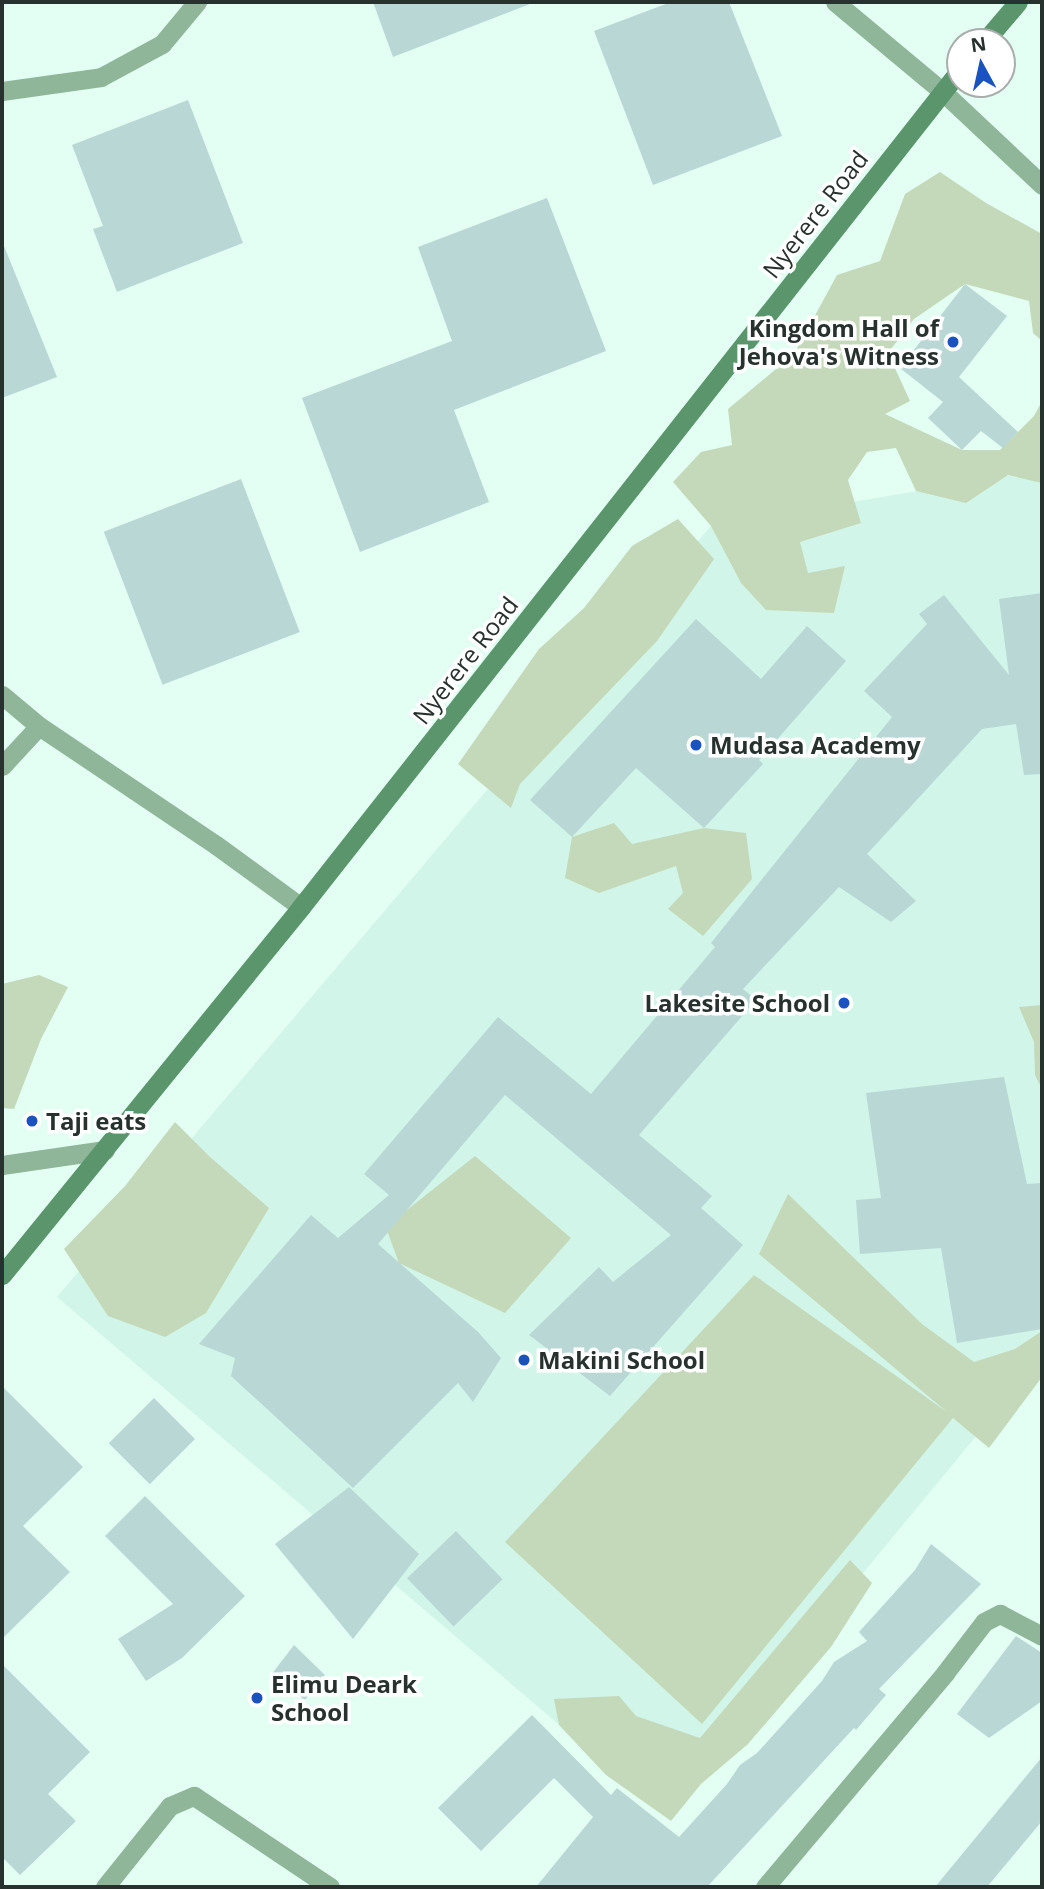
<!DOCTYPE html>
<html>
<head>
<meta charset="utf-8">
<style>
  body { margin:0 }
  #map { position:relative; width:1044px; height:1889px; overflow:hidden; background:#e3fff4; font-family:"Open Sans",sans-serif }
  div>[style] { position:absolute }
  .built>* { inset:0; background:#d1f5e8 }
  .green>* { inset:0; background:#c4d9b9 }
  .building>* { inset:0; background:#b9d7d4; transform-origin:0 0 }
  .minor>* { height:19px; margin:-9.5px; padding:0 9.5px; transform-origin:9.5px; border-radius:9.5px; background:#8fb699 }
  .tertiary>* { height:19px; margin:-9.5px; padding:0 9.5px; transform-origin:9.5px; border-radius:9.5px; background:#8fb699 }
  .secondary>* { height:19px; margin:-9.5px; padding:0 9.5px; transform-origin:9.5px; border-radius:9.5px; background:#5a956c }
  .dots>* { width:19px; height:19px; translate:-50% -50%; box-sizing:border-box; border:4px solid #fff; border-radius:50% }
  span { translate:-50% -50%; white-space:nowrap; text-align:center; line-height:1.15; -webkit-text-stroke:7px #fff; paint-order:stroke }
  .street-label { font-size:24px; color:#27322e }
  .poi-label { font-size:24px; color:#27322e; font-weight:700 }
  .right { translate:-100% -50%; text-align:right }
  .left { translate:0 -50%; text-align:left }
  .frame { position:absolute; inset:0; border:4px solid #27322e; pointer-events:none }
  .north { position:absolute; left:946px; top:28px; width:70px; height:70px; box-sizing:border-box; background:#fff; border:2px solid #a9adab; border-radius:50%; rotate:352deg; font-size:19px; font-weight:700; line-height:28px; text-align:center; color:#27322e }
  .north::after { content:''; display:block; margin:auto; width:24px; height:32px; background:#1a52bf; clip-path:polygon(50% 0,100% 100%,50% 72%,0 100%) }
</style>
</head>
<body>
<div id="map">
  <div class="built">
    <i style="clip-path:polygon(1042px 470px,1042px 1350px,987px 1423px,664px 1814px,57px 1297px,711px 526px)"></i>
  </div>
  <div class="green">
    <i style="clip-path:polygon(940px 172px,986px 203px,1042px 234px,1042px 341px,1033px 333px,1029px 301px,965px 284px,914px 319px,888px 353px,910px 401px,885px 414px,962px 450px,1000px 450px,1034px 416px,1042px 401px,1042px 483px,1008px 475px,966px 503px,916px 491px,896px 448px,867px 452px,848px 480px,861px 523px,800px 542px,808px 573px,845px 566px,834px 613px,766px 610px,741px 583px,711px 526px,673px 482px,701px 452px,732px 445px,728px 409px,794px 354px,837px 275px,880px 261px,905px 194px)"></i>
    <i style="clip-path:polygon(678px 519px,714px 559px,657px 641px,520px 784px,511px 808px,458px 764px,539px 649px,584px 608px,632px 546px)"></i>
    <i style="clip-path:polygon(614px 823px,632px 844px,704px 828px,746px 833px,752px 879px,703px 936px,668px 909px,683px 893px,676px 866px,599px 893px,565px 878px,572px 837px)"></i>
    <i style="clip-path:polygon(39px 975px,68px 987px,41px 1039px,14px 1109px,2px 1108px,2px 984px)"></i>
    <i style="clip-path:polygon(1042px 1005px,1042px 1089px,1035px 1075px,1034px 1042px,1019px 1007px)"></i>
    <i style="clip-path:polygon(175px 1122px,210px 1157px,269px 1208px,206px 1313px,165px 1337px,108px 1316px,64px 1249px,125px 1186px)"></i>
    <i style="clip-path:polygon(475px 1156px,571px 1238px,505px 1313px,399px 1263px,382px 1217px,407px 1210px)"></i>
    <i style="clip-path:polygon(788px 1194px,922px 1324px,974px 1362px,1015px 1349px,1042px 1331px,1042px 1377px,989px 1448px,953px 1418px,702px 1724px,505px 1542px,754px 1275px,947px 1412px,759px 1254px)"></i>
    <i style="clip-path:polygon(850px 1560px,872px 1583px,831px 1647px,748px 1744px,701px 1784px,671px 1821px,606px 1775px,559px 1725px,554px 1699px,619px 1696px,636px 1716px,700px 1738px)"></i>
  </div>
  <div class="building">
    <i style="clip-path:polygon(373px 2px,530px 2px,530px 4px,393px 57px)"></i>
    <i style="clip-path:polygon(671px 2px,729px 2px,782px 136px,653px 185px,594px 31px)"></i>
    <i style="clip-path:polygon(188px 100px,243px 243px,117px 292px,93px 229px,103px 226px,72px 145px)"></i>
    <i style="clip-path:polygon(547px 198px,606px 351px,454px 410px,489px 502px,360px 552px,302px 398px,452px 341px,418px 247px)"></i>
    <i style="clip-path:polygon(4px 246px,57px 377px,2px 398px,2px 247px)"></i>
    <i style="clip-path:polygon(965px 284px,1007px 316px,959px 377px,1018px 432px,1003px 448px,981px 431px,962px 450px,928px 418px,943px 402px,900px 368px)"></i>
    <i style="left:241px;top:479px;width:164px;height:147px;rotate:69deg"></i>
    <i style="clip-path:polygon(1042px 593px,1042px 774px,1024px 775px,1016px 724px,982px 729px,867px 854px,916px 901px,891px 922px,839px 887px,743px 989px,756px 1000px,639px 1135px,712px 1196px,701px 1208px,743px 1245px,610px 1396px,529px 1335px,599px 1267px,613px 1282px,671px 1235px,505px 1095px,378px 1244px,478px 1332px,501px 1358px,473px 1402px,458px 1383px,353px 1488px,231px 1376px,235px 1358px,199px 1344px,311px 1215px,338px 1238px,389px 1195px,364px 1174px,498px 1017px,591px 1094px,715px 947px,711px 943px,892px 717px,864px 691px,927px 624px,919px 614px,944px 595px,1009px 675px,999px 599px)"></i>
    <i style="clip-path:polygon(696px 619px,761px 679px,807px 626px,846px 661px,759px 760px,763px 764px,704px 828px,636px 768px,572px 837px,530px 800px)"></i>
    <i style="clip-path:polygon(1004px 1077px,1027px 1184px,1042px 1183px,1042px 1329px,957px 1343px,941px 1248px,860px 1254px,856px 1200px,881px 1198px,866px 1093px)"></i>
    <i style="clip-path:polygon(2px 1386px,83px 1467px,23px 1526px,70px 1572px,2px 1639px)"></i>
    <i style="left:154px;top:1398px;width:58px;height:64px;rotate:45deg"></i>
    <i style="clip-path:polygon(349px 1487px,419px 1554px,353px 1639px,275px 1544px)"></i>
    <i style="clip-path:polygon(145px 1496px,245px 1596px,182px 1658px,146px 1681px,118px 1639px,173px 1604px,105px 1536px)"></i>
    <i style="left:456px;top:1531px;width:67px;height:68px;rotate:46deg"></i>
    <i style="clip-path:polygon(931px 1544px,981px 1584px,879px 1689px,886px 1695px,856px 1730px,854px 1728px,707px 1887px,536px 1887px,593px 1817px,554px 1778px,481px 1851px,438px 1808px,532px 1715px,611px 1795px,617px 1788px,679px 1837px,727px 1784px,740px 1765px,757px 1753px,822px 1681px,834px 1662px,867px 1641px,859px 1632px,915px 1570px)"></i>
    <i style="clip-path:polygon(1016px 1636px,1042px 1653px,1042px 1701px,989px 1738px,957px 1714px)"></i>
    <i style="clip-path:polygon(294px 1645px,325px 1675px,305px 1700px,271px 1675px)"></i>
    <i style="clip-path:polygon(2px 1664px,90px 1752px,48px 1794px,76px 1821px,20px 1875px,2px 1857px)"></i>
    <i style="clip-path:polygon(1042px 1757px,1042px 1821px,987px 1887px,935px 1887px)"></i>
  </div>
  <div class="minor">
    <i style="left:835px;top:2px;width:139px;rotate:39.8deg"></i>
    <i style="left:2px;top:91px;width:100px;rotate:-8deg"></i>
    <i style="left:101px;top:77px;width:69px;rotate:-28.4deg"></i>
    <i style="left:162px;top:44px;width:55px;rotate:-50.2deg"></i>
    <i style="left:2px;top:766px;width:54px;rotate:-47.2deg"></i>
    <i style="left:2px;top:1165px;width:104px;rotate:-8.3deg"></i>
    <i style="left:105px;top:1887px;width:104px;rotate:-51.3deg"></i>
    <i style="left:170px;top:1806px;width:26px;rotate:-23deg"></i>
    <i style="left:194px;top:1796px;width:164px;rotate:33.8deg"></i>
    <i style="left:765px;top:1887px;width:280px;rotate:-49.9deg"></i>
    <i style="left:945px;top:1673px;width:64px;rotate:-52.6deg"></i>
    <i style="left:984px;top:1622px;width:18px;rotate:-27deg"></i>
    <i style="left:1000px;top:1614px;width:47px;rotate:27.6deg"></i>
  </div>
  <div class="tertiary">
    <i style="left:942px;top:91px;width:137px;rotate:43.2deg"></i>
    <i style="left:2px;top:695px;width:48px;rotate:40deg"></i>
    <i style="left:39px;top:726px;width:213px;rotate:33.9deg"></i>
    <i style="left:216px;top:845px;width:105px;rotate:36.1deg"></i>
  </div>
  <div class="secondary">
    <i style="left:984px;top:42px;width:52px;rotate:-49.6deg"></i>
    <i style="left:2px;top:1275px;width:474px;rotate:-50.9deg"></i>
    <i style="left:301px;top:907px;width:1065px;rotate:-51.79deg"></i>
  </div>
  <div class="dots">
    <i style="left:953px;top:342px;background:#1a52bf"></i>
    <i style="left:696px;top:745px;background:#1a52bf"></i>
    <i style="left:844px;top:1003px;background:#1a52bf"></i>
    <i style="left:32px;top:1121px;background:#1a52bf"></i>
    <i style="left:524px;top:1360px;background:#1a52bf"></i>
    <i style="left:257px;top:1698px;background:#1a52bf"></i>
  </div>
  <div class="street-label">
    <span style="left:815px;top:214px;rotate:-52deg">Nyerere Road</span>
    <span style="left:465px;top:660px;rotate:-52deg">Nyerere Road</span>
  </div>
  <div class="poi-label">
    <span class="right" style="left:939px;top:342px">Kingdom Hall of<br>Jehova's Witness</span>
    <span class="left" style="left:710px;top:745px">Mudasa Academy</span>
    <span class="right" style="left:830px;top:1003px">Lakesite School</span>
    <span class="left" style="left:46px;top:1121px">Taji eats</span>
    <span class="left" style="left:538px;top:1360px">Makini School</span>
    <span class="left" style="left:271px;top:1698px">Elimu Deark<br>School</span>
  </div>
  <div class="frame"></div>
  <div class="north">N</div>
</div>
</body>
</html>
